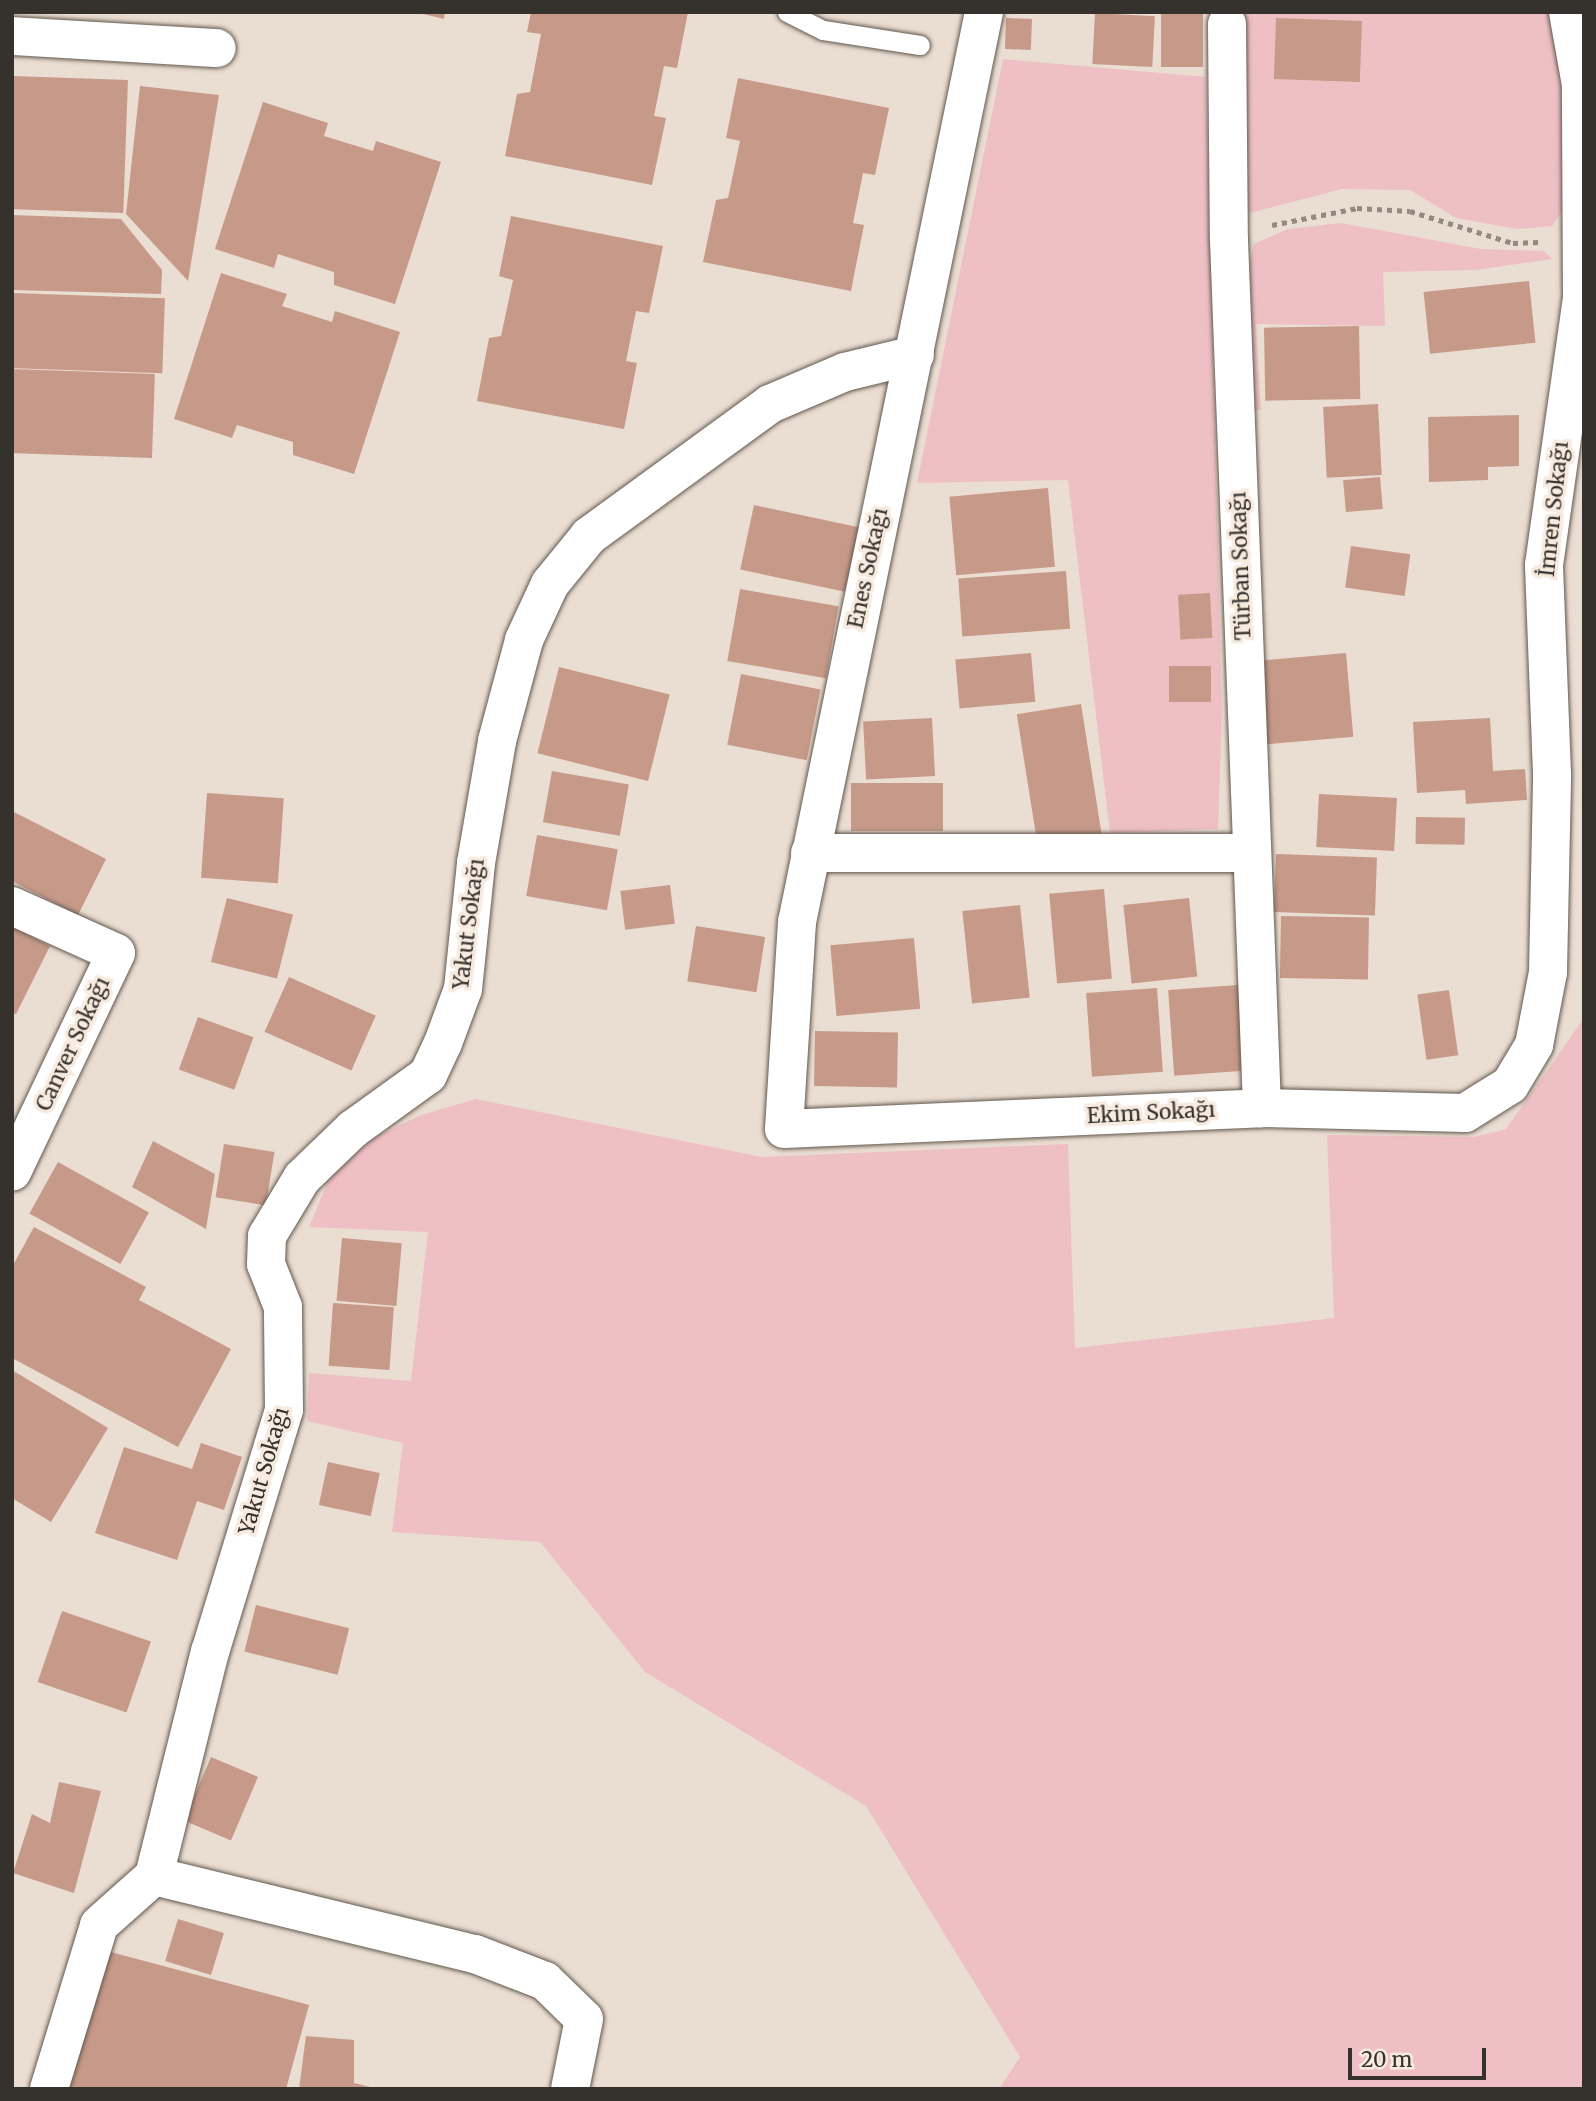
<!DOCTYPE html>
<html>
<head>
<meta charset="utf-8">
<style>
  body { margin:0 }
  #map { position:relative; width:1596px; height:2101px; overflow:hidden; background:#eaddd2; font-family:Merriweather,serif }
  div>[style] { position:absolute }
  .green>* { inset:0; background:#eec0c4 }
  .building>* { inset:0; background:#c79989; transform-origin:0 0 }
  .path>* { height:4.5px; margin-top:-2.25px; transform-origin:0; background:repeating-linear-gradient(90deg,#928981 0 5px,transparent 0 10px) }
  .roads { filter:drop-shadow(0 0 2px #62584e) drop-shadow(0 0 2px #62584e) }
  .lane>* { height:19px; margin:-9.5px; padding:0 9.5px; transform-origin:9.5px; border-radius:9.5px; background:#fff }
  .street>* { height:38px; margin:-19px; padding:0 19px; transform-origin:19px; border-radius:19px; background:#fff }
  span { translate:-50% -50%; white-space:nowrap; text-align:center; line-height:1.15; -webkit-text-stroke:7px #f7eadf; paint-order:stroke }
  .street-label { font-size:21px; color:#35312c }
  .frame { position:absolute; inset:0; border:14px solid #35312c; pointer-events:none }
  .scale { position:absolute; left:1348px; top:2048px; width:138px; height:32px; box-sizing:border-box; border:4px solid #35312c; border-top:0; padding-left:9px; font-size:21px; line-height:24px; white-space:nowrap; color:#35312c; -webkit-text-stroke:5px #f7eadf; paint-order:stroke }
</style>
</head>
<body>
<div id="map">
  <div class="green">
    <i style="clip-path:polygon(1242px 12px,1551px 12px,1566px 103px,1564px 209px,1552px 226px,1517px 229px,1456px 218px,1410px 190px,1342px 189px,1250px 213px,1242px 208px)"></i>
    <i style="clip-path:polygon(1003px 59px,1206px 77px,1222px 713px,1218px 829px,1110px 833px,1068px 480px,917px 483px)"></i>
    <i style="clip-path:polygon(1341px 223px,1481px 249px,1544px 251px,1552px 259px,1475px 270px,1383px 272px,1385px 326px,1256px 324px,1261px 410px,1248px 410px,1246px 279px,1254px 244px,1288px 229px)"></i>
    <i style="clip-path:polygon(1584px 1018px,1584px 2089px,999px 2089px,1020px 2057px,866px 1806px,645px 1672px,540px 1542px,392px 1532px,403px 1443px,307px 1421px,309px 1373px,411px 1381px,428px 1232px,309px 1227px,331px 1174px,375px 1137px,421px 1115px,476px 1099px,762px 1157px,1068px 1144px,1075px 1348px,1334px 1318px,1327px 1135px,1474px 1137px,1506px 1129px)"></i>
  </div>
  <div class="building">
    <i style="clip-path:polygon(415px 12px,445px 12px,444px 19px)"></i>
    <i style="clip-path:polygon(531px 12px,688px 12px,677px 68px,664px 66px,654px 116px,666px 118px,652px 185px,505px 156px,517px 94px,530px 92px,541px 34px,527px 32px)"></i>
    <i style="left:1161px;top:12px;width:42px;height:55px"></i>
    <i style="left:1095px;top:13px;width:60px;height:51px;rotate:3deg"></i>
    <i style="left:1006px;top:18px;width:26px;height:31px;rotate:2deg"></i>
    <i style="left:1276px;top:18px;width:86px;height:61px;rotate:2deg"></i>
    <i style="left:12px;top:76px;width:116px;height:133px;rotate:2deg"></i>
    <i style="clip-path:polygon(738px 78px,889px 108px,875px 175px,863px 173px,853px 223px,864px 225px,851px 291px,703px 262px,716px 200px,728px 198px,740px 141px,726px 138px)"></i>
    <i style="clip-path:polygon(140px 86px,219px 95px,188px 281px,126px 214px)"></i>
    <i style="clip-path:polygon(263px 102px,328px 123px,324px 136px,373px 151px,376px 141px,441px 162px,395px 304px,334px 285px,334px 272px,278px 254px,274px 268px,215px 249px)"></i>
    <i style="clip-path:polygon(12px 215px,121px 219px,162px 270px,161px 294px,12px 290px)"></i>
    <i style="clip-path:polygon(511px 216px,663px 246px,649px 313px,636px 311px,626px 361px,637px 363px,624px 429px,477px 401px,489px 338px,501px 336px,513px 280px,499px 276px)"></i>
    <i style="clip-path:polygon(221px 273px,287px 294px,282px 306px,332px 322px,335px 311px,400px 332px,354px 474px,293px 455px,293px 442px,237px 425px,232px 438px,174px 419px)"></i>
    <i style="left:1529px;top:281px;width:62px;height:106px;rotate:84deg"></i>
    <i style="left:12px;top:293px;width:153px;height:75px;rotate:2deg"></i>
    <i style="left:1359px;top:326px;width:73px;height:95px;rotate:89deg"></i>
    <i style="left:12px;top:369px;width:143px;height:84px;rotate:2deg"></i>
    <i style="left:1378px;top:404px;width:71px;height:55px;rotate:87deg"></i>
    <i style="clip-path:polygon(1519px 415px,1519px 466px,1488px 467px,1488px 480px,1429px 482px,1428px 417px)"></i>
    <i style="left:1380px;top:477px;width:32px;height:37px;rotate:85deg"></i>
    <i style="left:1048px;top:488px;width:79px;height:99px;rotate:85deg"></i>
    <i style="left:754px;top:505px;width:107px;height:66px;rotate:12deg"></i>
    <i style="left:1351px;top:546px;width:60px;height:42px;rotate:8deg"></i>
    <i style="left:1066px;top:571px;width:58px;height:108px;rotate:86deg"></i>
    <i style="left:740px;top:589px;width:100px;height:73px;rotate:10deg"></i>
    <i style="left:1210px;top:593px;width:45px;height:32px;rotate:87deg"></i>
    <i style="left:1031px;top:653px;width:49px;height:76px;rotate:85deg"></i>
    <i style="left:1346px;top:653px;width:84px;height:89px;rotate:85deg"></i>
    <i style="left:1169px;top:666px;width:42px;height:36px"></i>
    <i style="left:559px;top:667px;width:114px;height:89px;rotate:14deg"></i>
    <i style="left:741px;top:674px;width:81px;height:72px;rotate:11deg"></i>
    <i style="left:1081px;top:704px;width:132px;height:65px;rotate:81deg"></i>
    <i style="left:932px;top:718px;width:58px;height:69px;rotate:87deg"></i>
    <i style="clip-path:polygon(1490px 718px,1493px 771px,1525px 769px,1527px 800px,1466px 804px,1465px 790px,1417px 793px,1413px 722px)"></i>
    <i style="left:552px;top:771px;width:78px;height:52px;rotate:10deg"></i>
    <i style="left:851px;top:783px;width:92px;height:48px"></i>
    <i style="left:207px;top:793px;width:77px;height:85px;rotate:4deg"></i>
    <i style="left:1319px;top:794px;width:78px;height:53px;rotate:3deg"></i>
    <i style="clip-path:polygon(12px 811px,106px 859px,78px 915px,12px 881px)"></i>
    <i style="left:1416px;top:817px;width:49px;height:27px;rotate:1deg"></i>
    <i style="left:537px;top:835px;width:82px;height:62px;rotate:10deg"></i>
    <i style="left:1276px;top:854px;width:101px;height:58px;rotate:2deg"></i>
    <i style="left:670px;top:885px;width:39px;height:50px;rotate:83deg"></i>
    <i style="left:1104px;top:889px;width:90px;height:55px;rotate:85deg"></i>
    <i style="left:227px;top:898px;width:68px;height:66px;rotate:14deg"></i>
    <i style="left:1189px;top:898px;width:79px;height:66px;rotate:84deg"></i>
    <i style="left:1020px;top:905px;width:93px;height:58px;rotate:84deg"></i>
    <i style="left:1281px;top:916px;width:88px;height:62px;rotate:1deg"></i>
    <i style="left:696px;top:926px;width:70px;height:56px;rotate:9deg"></i>
    <i style="clip-path:polygon(12px 927px,50px 946px,16px 1014px,12px 1013px)"></i>
    <i style="left:914px;top:938px;width:71px;height:84px;rotate:85deg"></i>
    <i style="left:289px;top:977px;width:95px;height:60px;rotate:24deg"></i>
    <i style="left:1238px;top:985px;width:86px;height:70px;rotate:86deg"></i>
    <i style="left:1157px;top:988px;width:84px;height:71px;rotate:86deg"></i>
    <i style="left:1449px;top:990px;width:66px;height:32px;rotate:82deg"></i>
    <i style="left:198px;top:1017px;width:59px;height:56px;rotate:20deg"></i>
    <i style="left:815px;top:1031px;width:83px;height:55px;rotate:1deg"></i>
    <i style="clip-path:polygon(153px 1141px,215px 1174px,206px 1229px,132px 1187px)"></i>
    <i style="left:224px;top:1144px;width:51px;height:54px;rotate:9deg"></i>
    <i style="left:58px;top:1162px;width:104px;height:59px;rotate:29deg"></i>
    <i style="clip-path:polygon(34px 1227px,146px 1287px,139px 1300px,231px 1349px,178px 1447px,12px 1358px,12px 1267px)"></i>
    <i style="left:342px;top:1238px;width:60px;height:63px;rotate:5deg"></i>
    <i style="left:333px;top:1303px;width:61px;height:63px;rotate:4deg"></i>
    <i style="clip-path:polygon(12px 1370px,108px 1428px,51px 1522px,12px 1498px)"></i>
    <i style="clip-path:polygon(201px 1443px,242px 1457px,224px 1510px,197px 1501px,177px 1560px,95px 1533px,124px 1447px,192px 1469px)"></i>
    <i style="left:328px;top:1462px;width:53px;height:44px;rotate:12deg"></i>
    <i style="left:256px;top:1605px;width:96px;height:48px;rotate:14deg"></i>
    <i style="left:62px;top:1611px;width:94px;height:75px;rotate:19deg"></i>
    <i style="left:211px;top:1757px;width:51px;height:69px;rotate:23deg"></i>
    <i style="clip-path:polygon(59px 1782px,101px 1791px,74px 1893px,13px 1873px,32px 1814px,50px 1823px)"></i>
    <i style="left:178px;top:1919px;width:48px;height:44px;rotate:17deg"></i>
    <i style="clip-path:polygon(107px 1951px,309px 2005px,286px 2089px,69px 2089px)"></i>
    <i style="clip-path:polygon(306px 2036px,354px 2040px,354px 2083px,378px 2089px,299px 2089px)"></i>
  </div>
  <div class="path">
    <i style="left:1272px;top:225px;width:87px;rotate:-11.3deg"></i>
    <i style="left:1357px;top:208px;width:53px;rotate:3.2deg"></i>
    <i style="left:1410px;top:211px;width:108px;rotate:17.3deg"></i>
    <i style="left:1513px;top:243px;width:26px;rotate:-2deg"></i>
  </div>
  <div class="roads">
    <div class="lane">
      <i style="left:787px;top:12px;width:40px;rotate:26.6deg"></i>
      <i style="left:823px;top:30px;width:98px;rotate:8.8deg"></i>
    </div>
    <div class="street">
      <i style="left:984px;top:12px;width:929px;rotate:101.61deg"></i>
      <i style="left:797px;top:922px;width:207px;rotate:93.6deg"></i>
      <i style="left:784px;top:1129px;width:478px;rotate:-2.5deg"></i>
      <i style="left:1262px;top:1108px;width:203px;rotate:1.4deg"></i>
      <i style="left:1465px;top:1113px;width:53px;rotate:-31.9deg"></i>
      <i style="left:1510px;top:1085px;width:47px;rotate:-59deg"></i>
      <i style="left:1534px;top:1045px;width:74px;rotate:-79.1deg"></i>
      <i style="left:1548px;top:972px;width:198px;rotate:-88.8deg"></i>
      <i style="left:1552px;top:774px;width:209px;rotate:-92.2deg"></i>
      <i style="left:1544px;top:565px;width:269px;rotate:-81.9deg"></i>
      <i style="left:1582px;top:299px;width:214px;rotate:-90.3deg"></i>
      <i style="left:1581px;top:85px;width:74px;rotate:-100.1deg"></i>
      <i style="left:1227px;top:24px;width:216px;rotate:89.5deg"></i>
      <i style="left:1229px;top:240px;width:869px;rotate:87.82deg"></i>
      <i style="left:12px;top:36px;width:205px;rotate:3.4deg"></i>
      <i style="left:810px;top:853px;width:442px"></i>
      <i style="left:12px;top:906px;width:114px;rotate:24.3deg"></i>
      <i style="left:116px;top:953px;width:242px;rotate:115.4deg"></i>
      <i style="left:154px;top:1876px;width:330px;rotate:13.7deg"></i>
      <i style="left:475px;top:1954px;width:75px;rotate:21.1deg"></i>
      <i style="left:545px;top:1981px;width:54px;rotate:44.3deg"></i>
      <i style="left:584px;top:2019px;width:71px;rotate:101.3deg"></i>
      <i style="left:49px;top:2089px;width:171px;rotate:-73deg"></i>
      <i style="left:99px;top:1925px;width:74px;rotate:-41.7deg"></i>
      <i style="left:154px;top:1876px;width:231px;rotate:-76deg"></i>
      <i style="left:210px;top:1652px;width:253px;rotate:-73deg"></i>
      <i style="left:284px;top:1410px;width:103px;rotate:-90.6deg"></i>
      <i style="left:283px;top:1307px;width:46px;rotate:-111.6deg"></i>
      <i style="left:266px;top:1264px;width:28px;rotate:-88deg"></i>
      <i style="left:267px;top:1236px;width:68px;rotate:-58.9deg"></i>
      <i style="left:302px;top:1178px;width:71px;rotate:-43.9deg"></i>
      <i style="left:353px;top:1129px;width:92px;rotate:-35.8deg"></i>
      <i style="left:428px;top:1075px;width:35px;rotate:-65deg"></i>
      <i style="left:443px;top:1043px;width:58px;rotate:-69.7deg"></i>
      <i style="left:463px;top:989px;width:127px;rotate:-84.1deg"></i>
      <i style="left:476px;top:863px;width:124px;rotate:-80.2deg"></i>
      <i style="left:497px;top:741px;width:105px;rotate:-75deg"></i>
      <i style="left:524px;top:640px;width:62px;rotate:-65.1deg"></i>
      <i style="left:550px;top:584px;width:62px;rotate:-50.9deg"></i>
      <i style="left:589px;top:536px;width:224px;rotate:-36.1deg"></i>
      <i style="left:770px;top:404px;width:82px;rotate:-23.1deg"></i>
      <i style="left:845px;top:372px;width:72px;rotate:-13.7deg"></i>
    </div>
  </div>
  <div class="street-label">
    <span style="left:1554px;top:509px;rotate:-84deg">İmren Sokağı</span>
    <span style="left:1241px;top:566px;rotate:-92deg">Türban Sokağı</span>
    <span style="left:868px;top:568px;rotate:-78deg">Enes Sokağı</span>
    <span style="left:469px;top:924px;rotate:-83deg">Yakut Sokağı</span>
    <span style="left:73px;top:1044px;rotate:-65deg">Canver Sokağı</span>
    <span style="left:1151px;top:1113px;rotate:-3deg">Ekim Sokağı</span>
    <span style="left:264px;top:1471px;rotate:-74deg">Yakut Sokağı</span>
  </div>
  <div class="frame"></div>
  <div class="scale">20 m</div>
</div>
</body>
</html>
